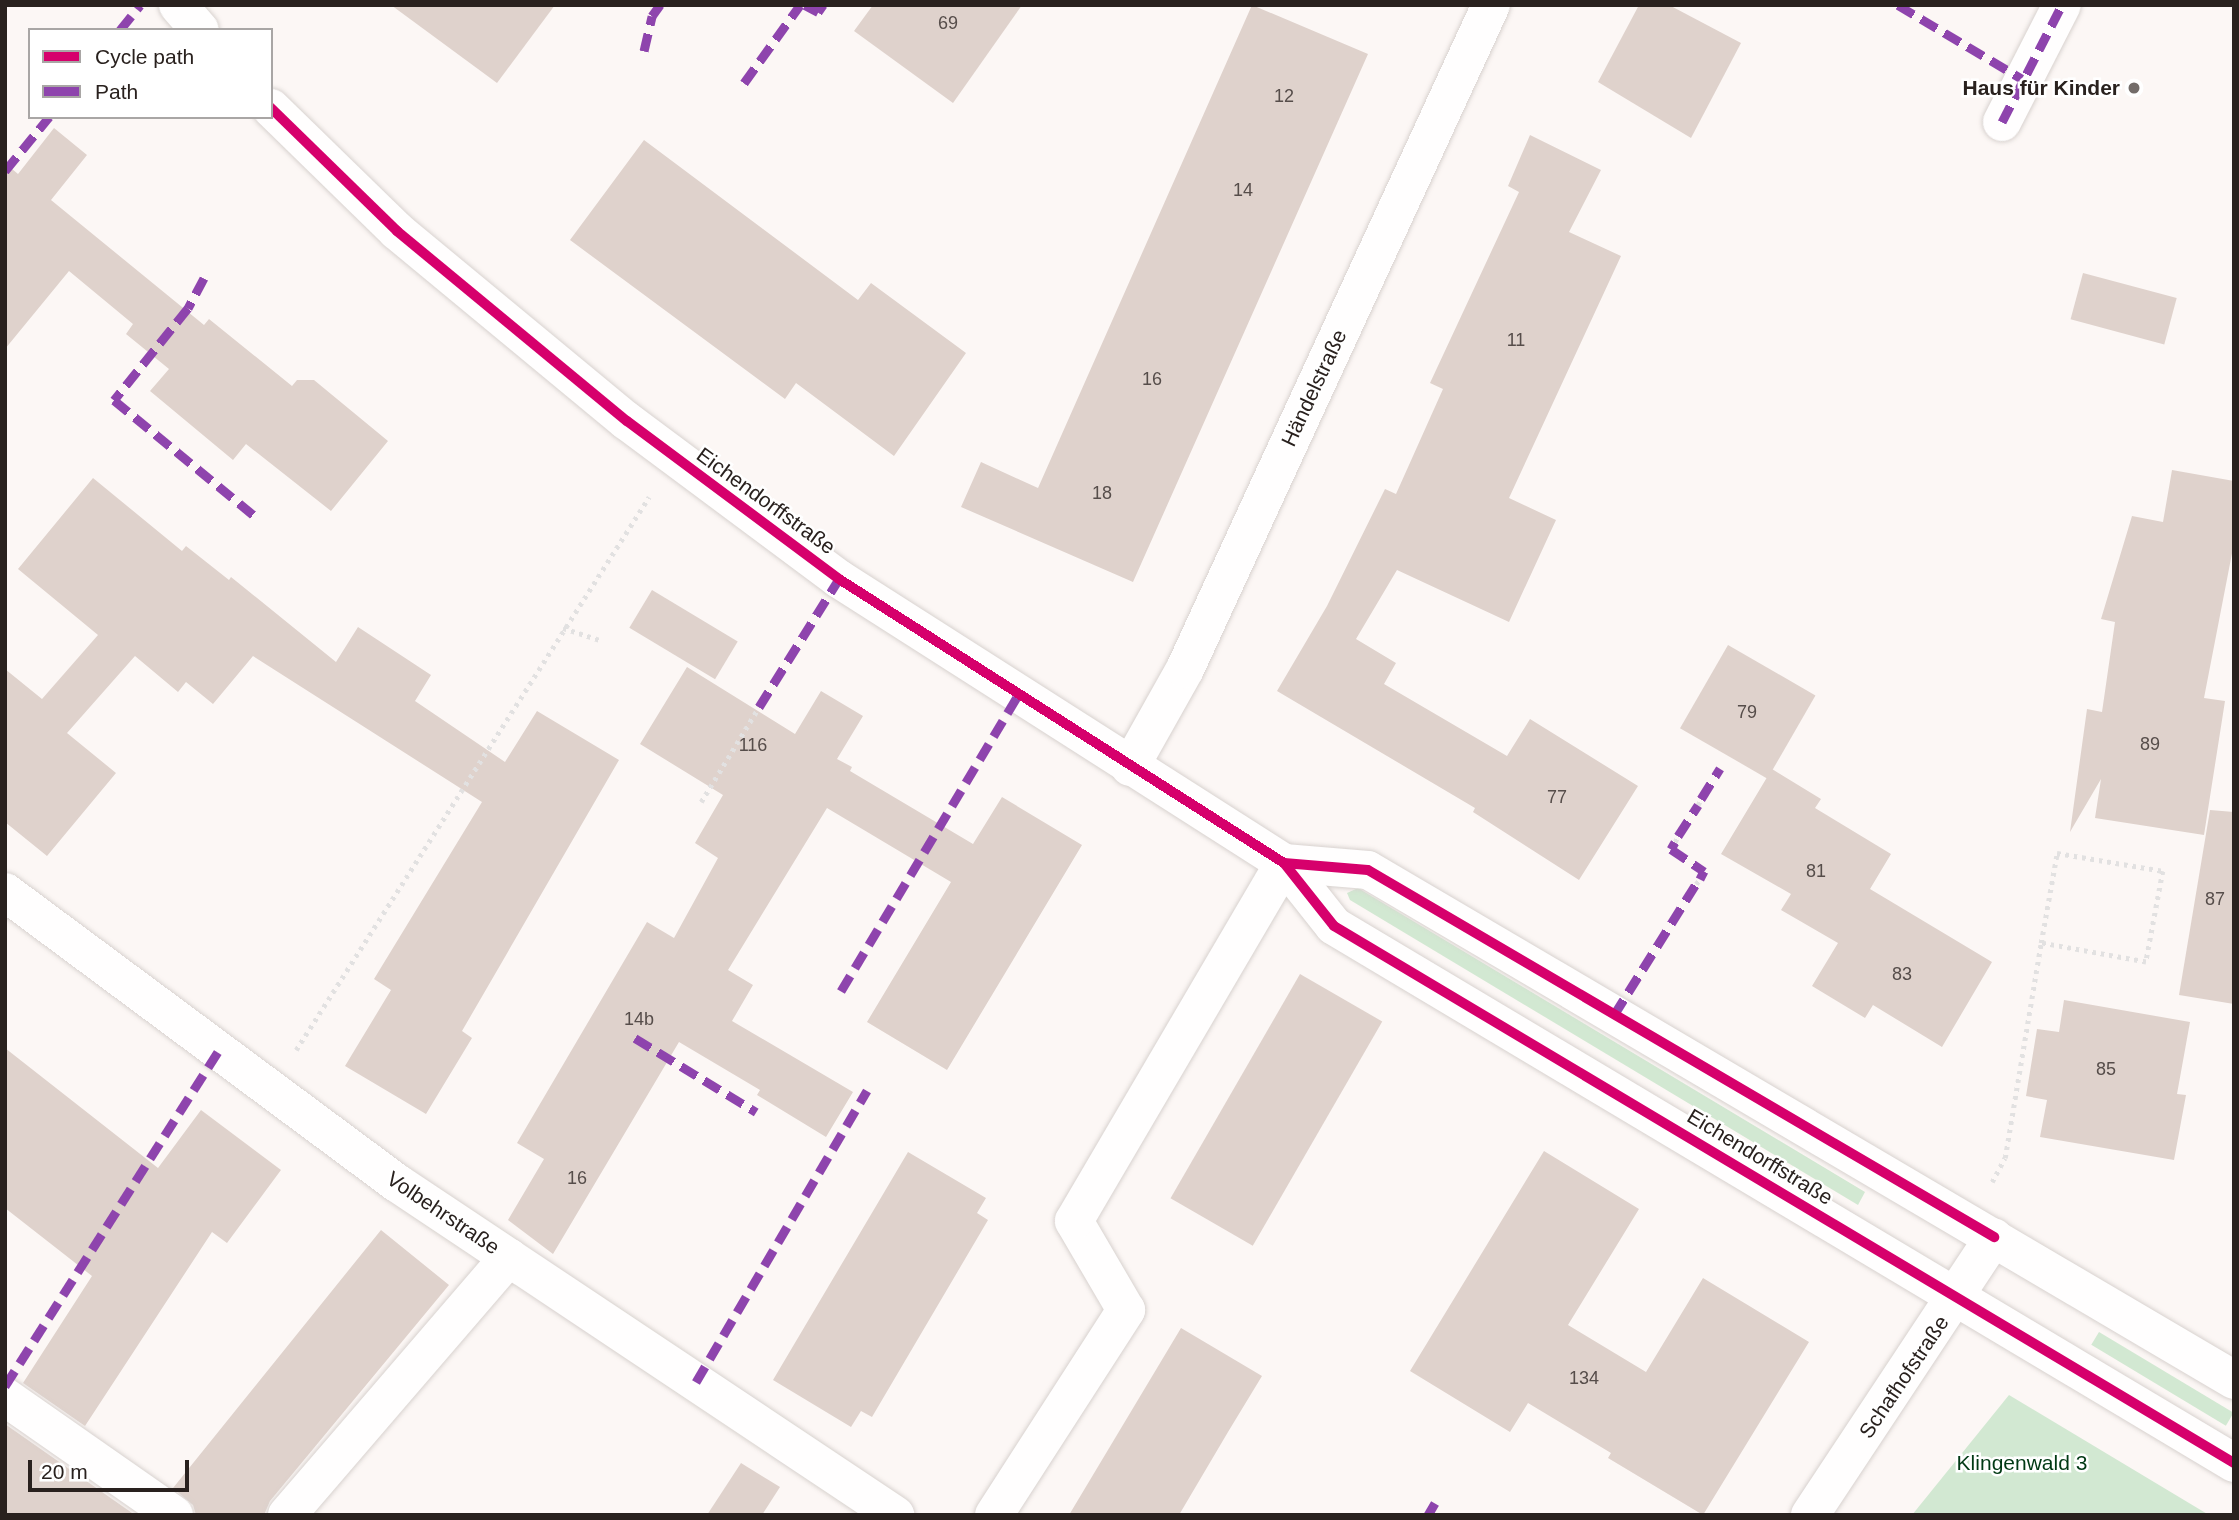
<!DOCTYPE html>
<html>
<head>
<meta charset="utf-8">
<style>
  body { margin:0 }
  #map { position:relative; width:2239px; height:1520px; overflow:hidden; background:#fcf7f5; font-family:Arial,sans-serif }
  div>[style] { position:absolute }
  .green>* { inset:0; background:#d2e8d2; transform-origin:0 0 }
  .building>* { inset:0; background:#dfd2cc; transform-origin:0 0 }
  .path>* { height:4.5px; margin-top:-2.25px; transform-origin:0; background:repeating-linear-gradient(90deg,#e2e1e1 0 3.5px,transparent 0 8.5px) }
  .roads { filter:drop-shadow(0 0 2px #d8d2cf) drop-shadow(0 0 2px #d8d2cf) }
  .minor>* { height:38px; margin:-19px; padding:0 19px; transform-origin:19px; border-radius:19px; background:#fffefe }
  .quiet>* { height:9px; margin-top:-4.5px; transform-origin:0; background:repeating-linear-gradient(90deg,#8e44ad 0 18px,transparent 0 27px) }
  .cycleway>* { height:10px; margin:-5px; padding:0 5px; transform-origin:5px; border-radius:5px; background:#d6006c }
  .dots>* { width:19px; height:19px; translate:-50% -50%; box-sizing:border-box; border:4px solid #fff; border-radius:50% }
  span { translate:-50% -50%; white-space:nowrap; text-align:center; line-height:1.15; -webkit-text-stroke:5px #fff; paint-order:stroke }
  .number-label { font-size:18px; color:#564d4a }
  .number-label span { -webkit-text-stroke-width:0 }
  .poi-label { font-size:21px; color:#29211e; font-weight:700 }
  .right { translate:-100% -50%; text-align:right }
  .street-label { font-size:21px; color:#29211e }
  .park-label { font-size:21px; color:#003914 }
  .frame { position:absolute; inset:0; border:7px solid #29211e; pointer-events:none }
  .legend { position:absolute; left:28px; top:28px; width:245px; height:91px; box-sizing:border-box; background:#fff; border:2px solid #a9a6a5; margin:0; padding:9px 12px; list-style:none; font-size:21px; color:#29211e }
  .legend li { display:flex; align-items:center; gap:14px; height:35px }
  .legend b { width:35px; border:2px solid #a9a6a5 }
  .scale { position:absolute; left:28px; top:1460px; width:161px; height:32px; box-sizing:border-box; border:4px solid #29211e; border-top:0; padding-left:9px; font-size:21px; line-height:24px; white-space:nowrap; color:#29211e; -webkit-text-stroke:5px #fff; paint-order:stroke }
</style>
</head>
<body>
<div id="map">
  <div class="green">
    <i style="clip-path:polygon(1358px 888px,1865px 1192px,1858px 1205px,1350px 900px,1347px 893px)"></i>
    <i style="left:2099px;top:1332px;width:157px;height:15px;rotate:31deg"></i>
    <i style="clip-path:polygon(2009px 1395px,2209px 1515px,1912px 1515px)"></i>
  </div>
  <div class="building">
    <i style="clip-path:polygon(391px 5px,555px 5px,497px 83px)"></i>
    <i style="clip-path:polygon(873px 5px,1022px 5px,953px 103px,854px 31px)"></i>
    <i style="clip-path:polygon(1252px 5px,1368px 54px,1133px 582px,961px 507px,981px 462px,1038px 488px)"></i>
    <i style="clip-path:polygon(1639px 5px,1669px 5px,1741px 43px,1691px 138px,1598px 82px)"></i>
    <i style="clip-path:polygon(54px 128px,87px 155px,51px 200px,204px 325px,209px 319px,292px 386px,297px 380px,314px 380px,388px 441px,331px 511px,246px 444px,233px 460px,150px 391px,169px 369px,126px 334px,133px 324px,69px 271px,5px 349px,5px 163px,18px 174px)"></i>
    <i style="clip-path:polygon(1530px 135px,1601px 170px,1569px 232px,1621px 256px,1509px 498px,1556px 520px,1509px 622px,1397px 570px,1356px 639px,1396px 663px,1384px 684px,1507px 756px,1530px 719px,1638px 786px,1579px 880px,1473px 812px,1475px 808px,1277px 691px,1327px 606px,1385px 489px,1396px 494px,1443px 389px,1430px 383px,1519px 192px,1508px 186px)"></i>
    <i style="clip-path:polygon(644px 140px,858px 300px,871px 283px,966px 353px,894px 456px,796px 383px,785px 399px,570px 240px)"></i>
    <i style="left:2083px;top:273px;width:97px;height:48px;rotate:15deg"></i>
    <i style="clip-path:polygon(2172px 470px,2234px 481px,2234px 543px,2204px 698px,2225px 701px,2204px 835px,2095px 818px,2101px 779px,2070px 832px,2087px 709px,2102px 712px,2115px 622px,2101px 619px,2132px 516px,2163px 522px)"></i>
    <i style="clip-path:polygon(93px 478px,182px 551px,186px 546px,229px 580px,231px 577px,336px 662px,358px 627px,431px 675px,415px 701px,505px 762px,537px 711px,619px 760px,462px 1031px,472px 1038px,426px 1114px,345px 1066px,391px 990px,374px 979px,482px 802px,253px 656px,213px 704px,186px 682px,178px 692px,135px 656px,67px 733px,116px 773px,47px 856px,5px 822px,5px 669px,42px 699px,98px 635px,18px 569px)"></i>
    <i style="left:652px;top:590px;width:100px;height:44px;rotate:31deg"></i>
    <i style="left:1728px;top:645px;width:101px;height:96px;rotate:30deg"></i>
    <i style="clip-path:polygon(687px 667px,795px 734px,821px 691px,863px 716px,837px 759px,852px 767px,850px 771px,973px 844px,1002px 797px,1082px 845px,947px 1070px,867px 1022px,951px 882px,827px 808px,728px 970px,753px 985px,732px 1021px,853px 1092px,826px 1137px,757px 1095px,760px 1090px,679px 1042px,553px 1254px,508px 1220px,544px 1159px,517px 1143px,647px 922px,674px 938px,718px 858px,695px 843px,723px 795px,640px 744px)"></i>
    <i style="clip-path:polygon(1772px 769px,1821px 799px,1815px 808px,1891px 854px,1870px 889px,1992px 962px,1942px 1047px,1873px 1005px,1865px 1018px,1812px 986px,1838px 943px,1781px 910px,1791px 894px,1721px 854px)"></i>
    <i style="clip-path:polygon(2210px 810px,2234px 812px,2234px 1004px,2179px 995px)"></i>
    <i style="left:1300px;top:974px;width:95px;height:259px;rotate:30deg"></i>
    <i style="clip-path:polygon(2064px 1000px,2190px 1022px,2177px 1094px,2186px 1095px,2174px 1160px,2040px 1137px,2047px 1100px,2026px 1096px,2037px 1029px,2059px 1032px)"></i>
    <i style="clip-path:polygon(5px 1048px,158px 1168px,201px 1110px,281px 1170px,227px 1243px,212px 1232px,85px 1426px,23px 1383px,92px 1276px,5px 1208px)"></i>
    <i style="clip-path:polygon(1544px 1151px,1639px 1209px,1568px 1325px,1646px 1372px,1703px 1278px,1809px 1342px,1703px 1515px,1608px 1458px,1611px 1453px,1528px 1403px,1510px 1432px,1410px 1371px)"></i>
    <i style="clip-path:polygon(908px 1152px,986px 1198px,977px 1213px,988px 1220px,872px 1417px,861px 1411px,851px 1427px,773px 1380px)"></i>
    <i style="clip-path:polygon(381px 1230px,449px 1285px,270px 1501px,264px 1515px,196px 1515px,193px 1505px,173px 1488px)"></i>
    <i style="clip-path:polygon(1181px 1328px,1262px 1376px,1228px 1432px,1179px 1515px,1069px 1515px)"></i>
    <i style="clip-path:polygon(5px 1424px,135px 1515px,5px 1515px)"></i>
    <i style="clip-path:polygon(741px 1463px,780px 1487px,762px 1515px,707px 1515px)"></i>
  </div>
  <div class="path">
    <i style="left:563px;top:628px;width:40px;rotate:18deg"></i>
    <i style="left:701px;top:802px;width:111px;rotate:-58.6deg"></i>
    <i style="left:1698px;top:805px;width:7px;rotate:-63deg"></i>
    <i style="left:1675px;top:842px;width:7px;rotate:-63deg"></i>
    <i style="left:1696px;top:884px;width:6px;rotate:-51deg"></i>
    <i style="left:296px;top:1050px;width:656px;rotate:-57.45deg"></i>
    <i style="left:1992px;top:1182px;width:27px;rotate:-62deg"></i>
    <i style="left:2005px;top:1158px;width:218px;rotate:-80.5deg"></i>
    <i style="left:2041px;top:943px;width:91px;rotate:-79.9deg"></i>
    <i style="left:2057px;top:853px;width:108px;rotate:9.6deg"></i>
    <i style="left:2163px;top:871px;width:93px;rotate:100.6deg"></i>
    <i style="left:2146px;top:962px;width:107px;rotate:-169.7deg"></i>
  </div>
  <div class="roads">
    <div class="minor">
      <i style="left:178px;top:5px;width:33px;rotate:49deg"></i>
      <i style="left:271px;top:108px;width:176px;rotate:44.3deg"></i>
      <i style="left:397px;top:231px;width:298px;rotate:39.6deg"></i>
      <i style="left:627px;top:421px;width:264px;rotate:36.7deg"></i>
      <i style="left:839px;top:579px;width:528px;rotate:32.55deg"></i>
      <i style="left:1284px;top:863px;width:80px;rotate:51.6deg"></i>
      <i style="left:1334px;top:926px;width:1048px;rotate:30.82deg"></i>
      <i style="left:2002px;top:122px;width:131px;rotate:-62.9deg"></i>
      <i style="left:1130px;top:767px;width:112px;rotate:-60.7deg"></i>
      <i style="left:1185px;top:669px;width:731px;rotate:-65.26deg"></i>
      <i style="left:1284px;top:863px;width:84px;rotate:4.8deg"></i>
      <i style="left:1368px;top:870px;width:1005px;rotate:30.49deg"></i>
      <i style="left:5px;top:892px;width:488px;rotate:36.6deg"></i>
      <i style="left:397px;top:1183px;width:599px;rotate:33.69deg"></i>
      <i style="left:5px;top:1397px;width:206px;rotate:34.9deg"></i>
      <i style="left:287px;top:1515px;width:340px;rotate:-49.3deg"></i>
      <i style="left:994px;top:1515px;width:244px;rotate:-57.2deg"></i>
      <i style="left:1126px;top:1310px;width:103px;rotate:-120.3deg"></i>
      <i style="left:1074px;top:1221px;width:415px;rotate:-59.6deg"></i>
      <i style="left:1810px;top:1515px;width:333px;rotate:-56.5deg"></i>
    </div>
  </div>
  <div class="quiet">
    <i style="left:805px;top:5px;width:15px;rotate:28deg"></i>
    <i style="left:818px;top:12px;width:9px;rotate:-54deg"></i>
    <i style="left:1898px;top:5px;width:144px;rotate:30.8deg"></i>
    <i style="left:120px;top:30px;width:32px;rotate:-51deg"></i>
    <i style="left:644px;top:51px;width:36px;rotate:-77deg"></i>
    <i style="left:652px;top:16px;width:14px;rotate:-54deg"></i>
    <i style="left:744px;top:83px;width:96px;rotate:-54.3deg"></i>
    <i style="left:2002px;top:122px;width:131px;rotate:-62.9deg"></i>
    <i style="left:5px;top:171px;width:70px;rotate:-50.8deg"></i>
    <i style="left:204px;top:278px;width:34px;rotate:118deg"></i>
    <i style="left:188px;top:308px;width:118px;rotate:128.8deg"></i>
    <i style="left:114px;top:400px;width:185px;rotate:39.5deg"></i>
    <i style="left:759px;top:707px;width:151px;rotate:-58deg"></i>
    <i style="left:1701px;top:799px;width:36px;rotate:-58deg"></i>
    <i style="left:1678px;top:836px;width:37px;rotate:-57deg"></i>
    <i style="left:1675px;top:842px;width:8px;rotate:120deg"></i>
    <i style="left:1671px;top:849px;width:40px;rotate:34deg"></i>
    <i style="left:1704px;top:871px;width:9px;rotate:117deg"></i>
    <i style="left:841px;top:991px;width:345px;rotate:-59.1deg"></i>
    <i style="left:1614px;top:1015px;width:155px;rotate:-58deg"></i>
    <i style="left:635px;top:1038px;width:142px;rotate:31.4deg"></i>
    <i style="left:696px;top:1382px;width:338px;rotate:-59.6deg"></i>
    <i style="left:5px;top:1386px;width:398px;rotate:-57.5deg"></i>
    <i style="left:1428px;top:1515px;width:14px;rotate:-60deg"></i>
  </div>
  <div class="cycleway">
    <i style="left:271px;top:108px;width:176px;rotate:44.3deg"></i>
    <i style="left:397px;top:231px;width:298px;rotate:39.6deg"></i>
    <i style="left:627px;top:421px;width:264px;rotate:36.7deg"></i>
    <i style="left:839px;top:579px;width:528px;rotate:32.55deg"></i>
    <i style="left:1284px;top:863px;width:80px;rotate:51.6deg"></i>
    <i style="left:1334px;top:926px;width:1048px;rotate:30.82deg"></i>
    <i style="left:1284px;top:863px;width:84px;rotate:4.8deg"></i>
    <i style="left:1368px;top:870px;width:726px;rotate:30.38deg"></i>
  </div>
  <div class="dots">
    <i style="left:2134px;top:88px;background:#736c69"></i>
  </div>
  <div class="number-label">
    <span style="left:948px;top:23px">69</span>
    <span style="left:1284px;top:96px">12</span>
    <span style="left:1243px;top:190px">14</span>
    <span style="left:1516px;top:340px">11</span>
    <span style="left:1152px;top:379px">16</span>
    <span style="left:1102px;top:493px">18</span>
    <span style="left:1747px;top:712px">79</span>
    <span style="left:2150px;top:744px">89</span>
    <span style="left:753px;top:745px">116</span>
    <span style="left:1557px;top:797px">77</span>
    <span style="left:1816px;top:871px">81</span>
    <span style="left:2215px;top:899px">87</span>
    <span style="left:1902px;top:974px">83</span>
    <span style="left:639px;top:1019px">14b</span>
    <span style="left:2106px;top:1069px">85</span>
    <span style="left:577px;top:1178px">16</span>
    <span style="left:1584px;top:1378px">134</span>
  </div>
  <div class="poi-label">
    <span class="right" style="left:2120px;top:88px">Haus für Kinder</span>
  </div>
  <div class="street-label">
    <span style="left:1314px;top:388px;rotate:-65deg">Händelstraße</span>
    <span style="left:766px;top:501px;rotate:36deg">Eichendorffstraße</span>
    <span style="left:1760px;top:1157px;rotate:31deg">Eichendorffstraße</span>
    <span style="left:443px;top:1213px;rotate:34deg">Volbehrstraße</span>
    <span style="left:1904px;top:1377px;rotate:-56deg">Schafhofstraße</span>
  </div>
  <div class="park-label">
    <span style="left:2022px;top:1463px">Klingenwald 3</span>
  </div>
  <div class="frame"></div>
  <ul class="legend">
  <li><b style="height:9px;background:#d6006c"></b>Cycle path</li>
  <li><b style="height:9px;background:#8e44ad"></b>Path</li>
  </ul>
  <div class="scale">20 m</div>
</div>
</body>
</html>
